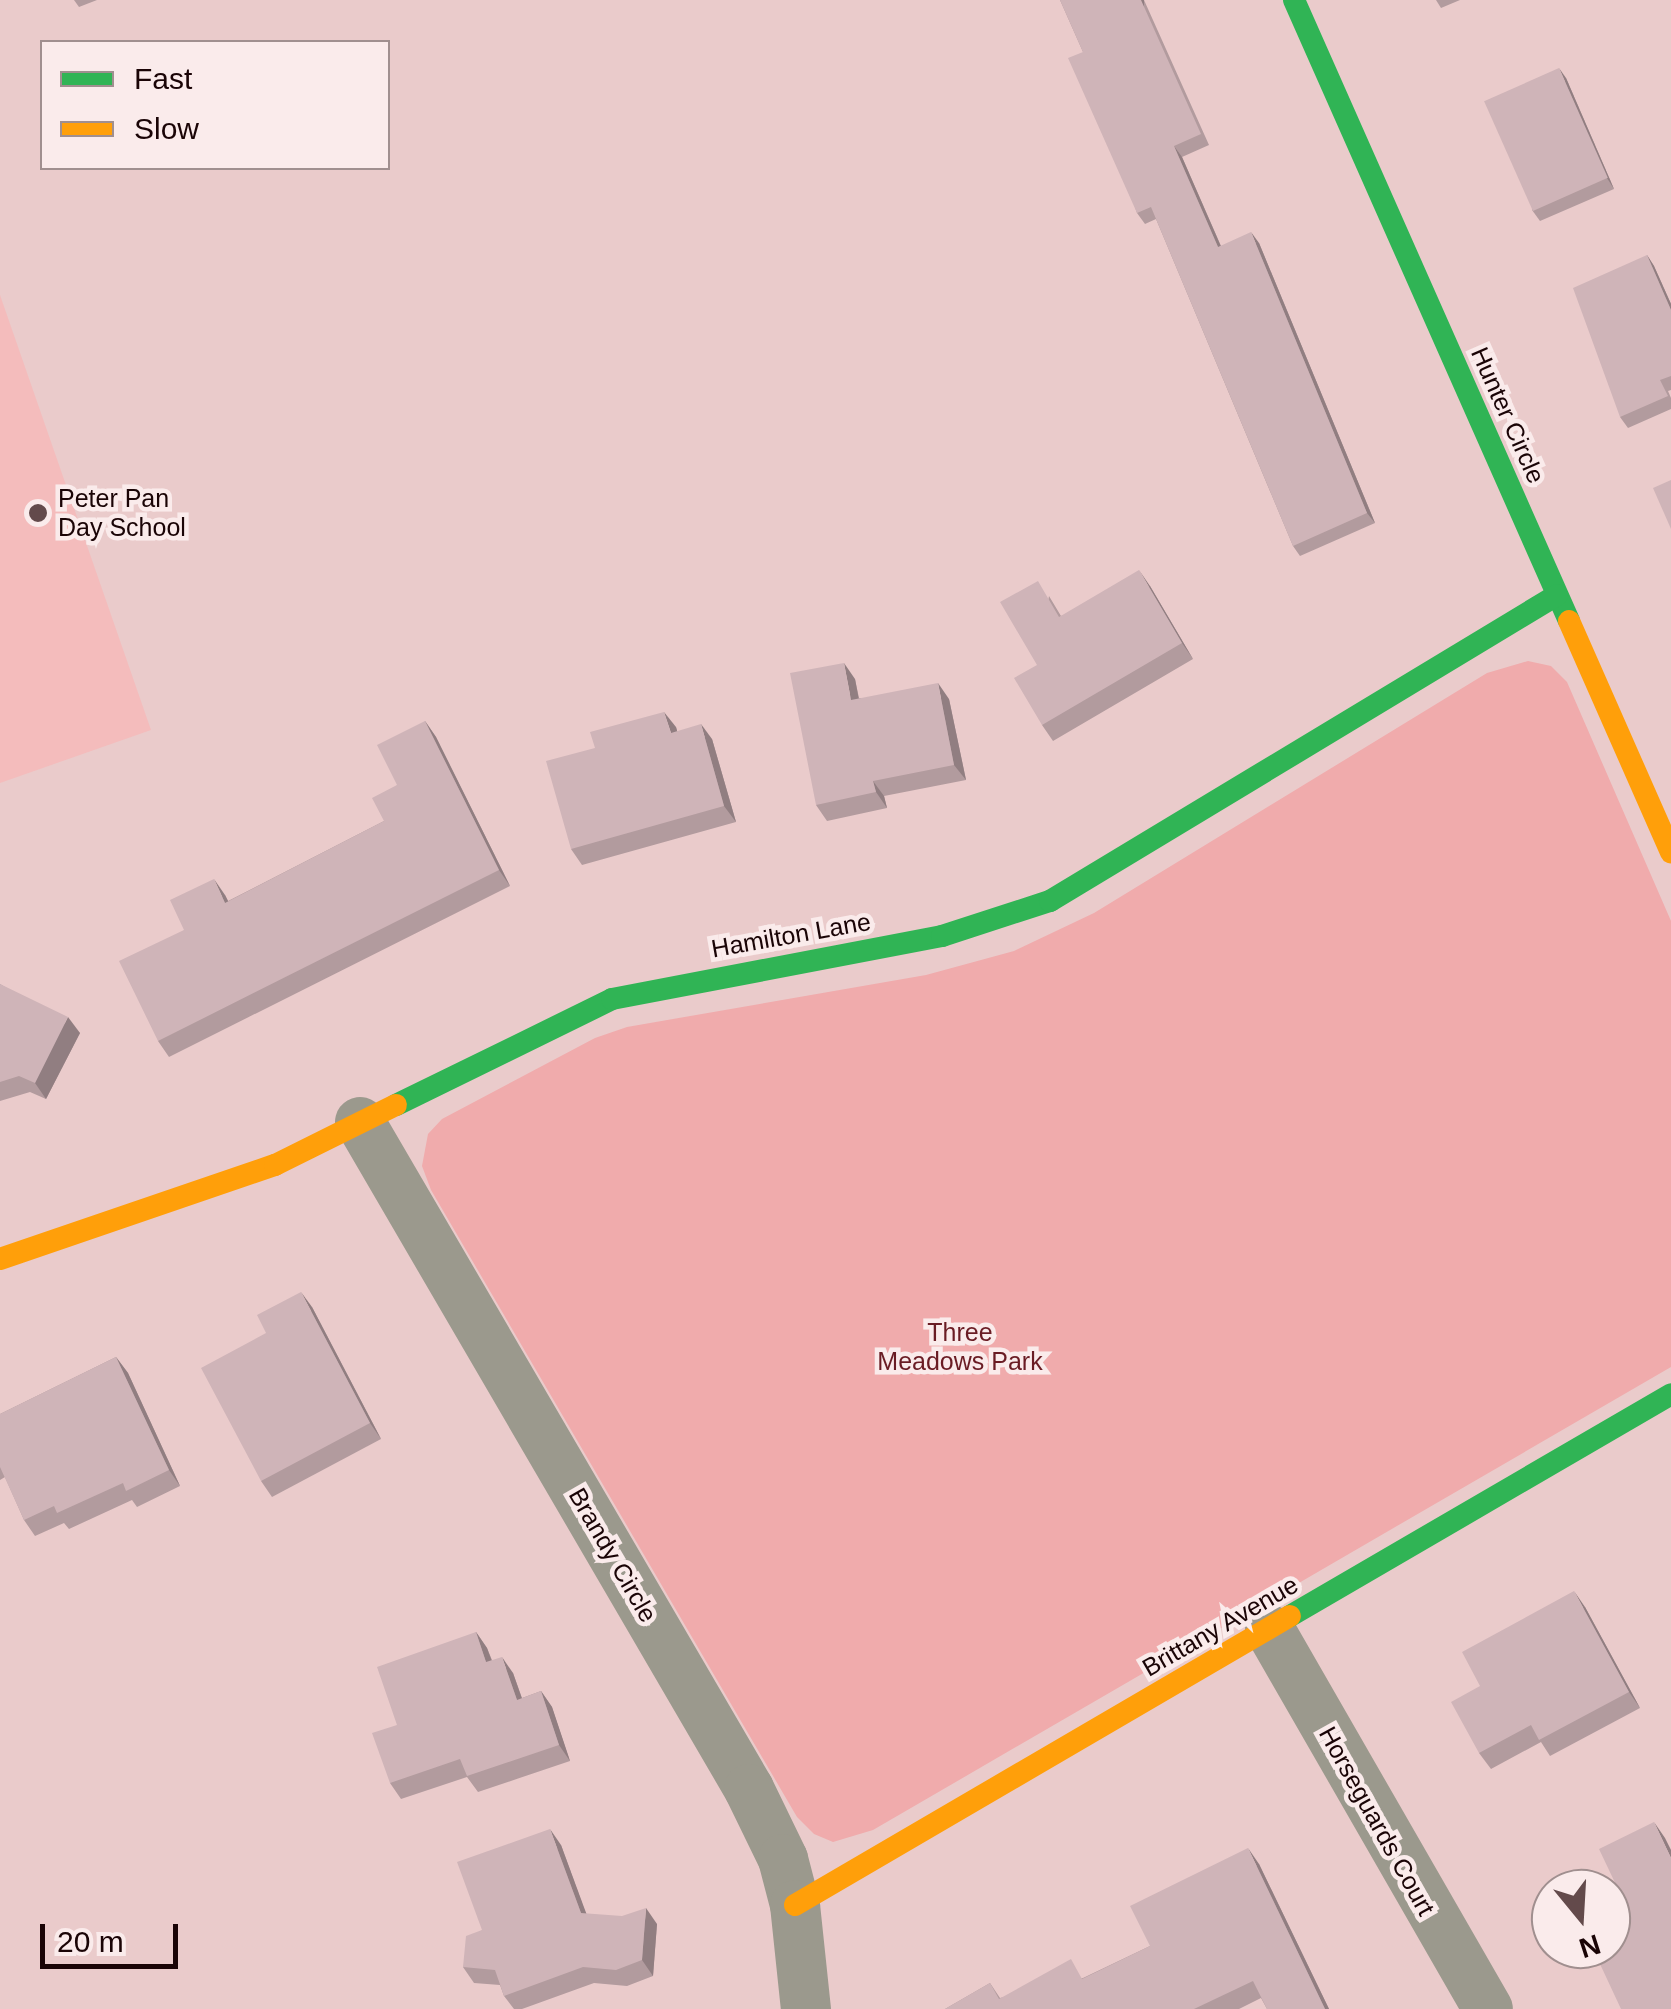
<!DOCTYPE html>
<html>
<head>
<meta charset="utf-8">
<style>
  body { margin:0 }
  #map { position:relative; width:1671px; height:2009px; overflow:hidden; background:#eacbcb; font-family:Arial,sans-serif }
  div>[style] { position:absolute }
  .built>* { inset:0; background:#f4bcbc }
  .green>* { inset:0; background:#f0abac }
  .street>* { height:50px; margin:-25px; padding:0 25px; transform-origin:25px; border-radius:25px; background:#9b998d }
  .fast>* { height:22px; margin:-11px; padding:0 11px; transform-origin:11px; border-radius:11px; background:#30b455 }
  .slow>* { height:22px; margin:-11px; padding:0 11px; transform-origin:11px; border-radius:11px; background:#ff9f0a }
  .wall>* { inset:0; background:#b29b9e }
  .shaded-wall>* { inset:0; background:#917e81; transform-origin:0 0 }
  .building>* { inset:0; background:#cfb4b8; transform-origin:0 0 }
  .dots>* { width:28px; height:28px; translate:-50% -50%; box-sizing:border-box; border:5px solid #faebeb; border-radius:50% }
  span { translate:-50% -50%; white-space:nowrap; text-align:center; line-height:1.15; -webkit-text-stroke:9px #faebeb; paint-order:stroke }
  .street-label { font-size:25px; color:#1a0406 }
  .poi-label { font-size:25px; color:#1a0406 }
  .left { translate:0 -50%; text-align:left }
  .park-label { font-size:25px; color:#6a1c24 }
  .legend { position:absolute; left:40px; top:40px; width:350px; height:130px; box-sizing:border-box; background:#faebeb; border:2px solid #a08f8f; margin:0; padding:12px 18px; list-style:none; font-size:30px; color:#1a0406 }
  .legend li { display:flex; align-items:center; gap:20px; height:50px }
  .legend b { width:50px; border:2px solid #a08f8f }
  .north { position:absolute; left:1531px; top:1869px; width:100px; height:100px; box-sizing:border-box; background:#faebeb; border:2px solid #a08f8f; border-radius:50%; rotate:162deg; font-size:28px; font-weight:700; line-height:40px; text-align:center; color:#1a0406 }
  .north::after { content:''; display:block; margin:auto; width:35px; height:45px; background:#634a4b; clip-path:polygon(50% 0,100% 100%,50% 72%,0 100%) }
  .scale { position:absolute; left:40px; top:1924px; width:138px; height:45px; box-sizing:border-box; border:5px solid #1a0406; border-top:0; padding-left:12px; font-size:30px; line-height:35px; white-space:nowrap; color:#1a0406; -webkit-text-stroke:8px #faebeb; paint-order:stroke }
</style>
</head>
<body>
<div id="map">
  <div class="built">
    <i style="clip-path:polygon(0 295px,151px 730px,0 783px)"></i>
  </div>
  <div class="green">
    <i style="clip-path:polygon(1528px 661px,1551px 666px,1567px 682px,1671px 921px,1671px 1367px,873px 1830px,833px 1842px,814px 1834px,797px 1817px,431px 1190px,422px 1166px,428px 1134px,442px 1119px,595px 1038px,627px 1027px,926px 975px,1014px 951px,1094px 913px,1487px 673px)"></i>
  </div>
  <div class="street">
    <i style="left:360px;top:1122px;width:772px;rotate:59.75deg"></i>
    <i style="left:749px;top:1789px;width:78px;rotate:64.1deg"></i>
    <i style="left:783px;top:1859px;width:48px;rotate:75.4deg"></i>
    <i style="left:795px;top:1905px;width:105px;rotate:84deg"></i>
    <i style="left:1270px;top:1630px;width:437px;rotate:60.1deg"></i>
  </div>
  <div class="fast">
    <i style="left:1294px;top:0;width:679px;rotate:66.11deg"></i>
    <i style="left:396px;top:1105px;width:241px;rotate:-26.1deg"></i>
    <i style="left:612px;top:999px;width:336px;rotate:-10.8deg"></i>
    <i style="left:942px;top:936px;width:114px;rotate:-18deg"></i>
    <i style="left:1050px;top:901px;width:592px;rotate:-31.11deg"></i>
    <i style="left:1290px;top:1616px;width:441px;rotate:-30.2deg"></i>
  </div>
  <div class="slow">
    <i style="left:1569px;top:621px;width:253px;rotate:66.2deg"></i>
    <i style="left:0;top:1259px;width:291px;rotate:-18.9deg"></i>
    <i style="left:275px;top:1165px;width:135px;rotate:-26.4deg"></i>
    <i style="left:795px;top:1905px;width:573px;rotate:-30.28deg"></i>
  </div>
  <div class="wall">
    <i style="clip-path:polygon(74px 0,97px 0,79px 7px)"></i>
    <i style="clip-path:polygon(1060px 0,1144px 0,1209px 145px,1182px 157px,1221px 246px,1259px 243px,1375px 523px,1300px 556px,1293px 546px,1156px 219px,1145px 224px,1137px 213px,1083px 52px)"></i>
    <i style="clip-path:polygon(1436px 0,1460px 0,1441px 8px)"></i>
    <i style="clip-path:polygon(1566px 78px,1614px 189px,1540px 221px,1532px 210px)"></i>
    <i style="clip-path:polygon(1647px 255px,1654px 266px,1671px 304px,1671px 390px,1668px 391px,1671px 398px,1671px 409px,1628px 428px,1620px 417px)"></i>
    <i style="clip-path:polygon(1150px 586px,1193px 659px,1053px 741px,1042px 725px,1037px 665px,1049px 596px,1061px 616px)"></i>
    <i style="clip-path:polygon(855px 679px,859px 698px,949px 699px,966px 780px,884px 796px,887px 808px,827px 821px,816px 805px)"></i>
    <i style="clip-path:polygon(425px 721px,436px 737px,510px 886px,169px 1057px,158px 1041px,184px 930px,225px 895px,228px 901px,384px 821px,397px 785px)"></i>
    <i style="clip-path:polygon(676px 727px,677px 731px,712px 739px,736px 822px,582px 865px,571px 849px)"></i>
    <i style="clip-path:polygon(0 984px,80px 1033px,46px 1099px,30px 1092px,0 1101px)"></i>
    <i style="clip-path:polygon(312px 1307px,381px 1439px,272px 1497px,261px 1481px)"></i>
    <i style="clip-path:polygon(116px 1357px,128px 1373px,180px 1486px,137px 1507px,132px 1500px,69px 1529px,64px 1523px,35px 1536px,24px 1520px,5px 1477px,0 1480px,0 1414px)"></i>
    <i style="clip-path:polygon(1585px 1607px,1640px 1708px,1550px 1756px,1541px 1742px,1491px 1769px,1479px 1753px,1480px 1686px)"></i>
    <i style="clip-path:polygon(476px 1632px,487px 1648px,492px 1660px,513px 1673px,522px 1698px,541px 1691px,552px 1707px,570px 1761px,478px 1792px,467px 1777px,401px 1799px,390px 1783px,397px 1725px)"></i>
    <i style="clip-path:polygon(561px 1845px,586px 1914px,657px 1924px,653px 1976px,627px 1986px,594px 1983px,522px 2009px,514px 2009px,504px 1996px,500px 1985px,474px 1983px,463px 1967px,482px 1930px)"></i>
    <i style="clip-path:polygon(1259px 1864px,1329px 2009px,1267px 2009px,1261px 1998px,1239px 2009px,945px 2009px,990px 1983px,1000px 1998px,1083px 1978px,1150px 1946px)"></i>
  </div>
  <div class="shaded-wall">
    <i style="left:1141px;top:0;width:3px;height:147px"></i>
    <i style="clip-path:polygon(1559px 68px,1566px 78px,1614px 189px,1607px 178px)"></i>
    <i style="clip-path:polygon(1174px 146px,1182px 157px,1226px 258px,1218px 247px)"></i>
    <i style="clip-path:polygon(1251px 232px,1259px 243px,1375px 523px,1367px 513px)"></i>
    <i style="clip-path:polygon(1647px 255px,1654px 266px,1671px 304px,1671px 310px)"></i>
    <i style="clip-path:polygon(1139px 570px,1150px 586px,1193px 659px,1182px 643px)"></i>
    <i style="clip-path:polygon(844px 663px,855px 679px,862px 716px,851px 700px)"></i>
    <i style="clip-path:polygon(938px 683px,949px 699px,966px 780px,954px 765px)"></i>
    <i style="clip-path:polygon(664px 712px,676px 727px,682px 749px,671px 733px)"></i>
    <i style="clip-path:polygon(425px 721px,436px 737px,510px 886px,499px 870px)"></i>
    <i style="clip-path:polygon(701px 724px,712px 739px,736px 822px,724px 806px)"></i>
    <i style="clip-path:polygon(873px 781px,884px 796px,887px 808px,876px 792px)"></i>
    <i style="clip-path:polygon(214px 879px,225px 895px,237px 919px,225px 903px)"></i>
    <i style="clip-path:polygon(68px 1017px,80px 1033px,46px 1099px,35px 1083px)"></i>
    <i style="clip-path:polygon(301px 1292px,312px 1307px,381px 1439px,370px 1423px)"></i>
    <i style="clip-path:polygon(116px 1357px,128px 1373px,180px 1486px,169px 1470px)"></i>
    <i style="clip-path:polygon(1574px 1591px,1585px 1607px,1640px 1708px,1629px 1692px)"></i>
    <i style="clip-path:polygon(476px 1632px,487px 1648px,498px 1678px,486px 1662px)"></i>
    <i style="clip-path:polygon(502px 1657px,513px 1673px,528px 1716px,517px 1700px)"></i>
    <i style="clip-path:polygon(541px 1691px,552px 1707px,570px 1761px,559px 1745px)"></i>
    <i style="clip-path:polygon(1654px 1822px,1665px 1838px,1671px 1850px,1671px 1858px)"></i>
    <i style="clip-path:polygon(550px 1829px,561px 1845px,592px 1929px,581px 1913px)"></i>
    <i style="clip-path:polygon(1248px 1848px,1259px 1864px,1329px 2009px,1325px 2009px)"></i>
    <i style="clip-path:polygon(646px 1908px,657px 1924px,653px 1976px,642px 1960px)"></i>
  </div>
  <div class="building">
    <i style="clip-path:polygon(1060px 0,1141px 0,1201px 134px,1174px 146px,1218px 247px,1251px 232px,1367px 513px,1293px 546px,1151px 207px,1137px 213px,1068px 58px,1083px 52px)"></i>
    <i style="left:1559px;top:68px;width:120px;height:82px;rotate:66deg"></i>
    <i style="clip-path:polygon(1647px 255px,1671px 310px,1671px 376px,1660px 380px,1668px 396px,1620px 417px,1573px 288px)"></i>
    <i style="clip-path:polygon(1671px 480px,1671px 529px,1653px 488px)"></i>
    <i style="clip-path:polygon(1139px 570px,1182px 643px,1042px 725px,1014px 678px,1037px 665px,1000px 602px,1038px 581px,1059px 617px)"></i>
    <i style="clip-path:polygon(844px 663px,851px 700px,938px 683px,954px 765px,873px 781px,876px 792px,816px 805px,790px 673px)"></i>
    <i style="clip-path:polygon(664px 712px,671px 733px,701px 724px,724px 806px,571px 849px,546px 761px,595px 748px,590px 732px)"></i>
    <i style="clip-path:polygon(425px 721px,499px 870px,158px 1041px,119px 961px,184px 930px,170px 900px,214px 879px,225px 903px,384px 821px,372px 798px,397px 785px,377px 745px)"></i>
    <i style="clip-path:polygon(0 984px,68px 1017px,35px 1083px,19px 1076px,0 1082px)"></i>
    <i style="clip-path:polygon(301px 1292px,370px 1423px,261px 1481px,201px 1368px,266px 1333px,257px 1315px)"></i>
    <i style="clip-path:polygon(116px 1357px,169px 1470px,126px 1491px,123px 1483px,57px 1513px,54px 1506px,24px 1520px,0 1467px,0 1414px)"></i>
    <i style="clip-path:polygon(1574px 1591px,1629px 1692px,1539px 1740px,1531px 1725px,1479px 1753px,1451px 1702px,1480px 1686px,1462px 1652px)"></i>
    <i style="clip-path:polygon(476px 1632px,486px 1662px,502px 1657px,517px 1700px,541px 1691px,559px 1745px,467px 1776px,460px 1759px,390px 1783px,372px 1733px,397px 1725px,377px 1667px)"></i>
    <i style="clip-path:polygon(1654px 1822px,1671px 1858px,1671px 2009px,1621px 2009px,1593px 1949px,1611px 1949px,1611px 1892px,1618px 1889px,1599px 1849px)"></i>
    <i style="clip-path:polygon(550px 1829px,581px 1913px,622px 1916px,646px 1908px,642px 1960px,616px 1970px,583px 1967px,504px 1996px,495px 1970px,463px 1967px,466px 1936px,482px 1930px,457px 1862px)"></i>
    <i style="clip-path:polygon(1248px 1848px,1325px 2009px,1267px 2009px,1253px 1981px,1194px 2009px,945px 2009px,990px 1983px,999px 1999px,1071px 1959px,1082px 1979px,1150px 1946px,1130px 1906px)"></i>
  </div>
  <div class="dots">
    <i style="left:38px;top:513px;background:#634a4b"></i>
  </div>
  <div class="street-label">
    <span style="left:1508px;top:415px;rotate:66deg">Hunter Circle</span>
    <span style="left:791px;top:935px;rotate:-10deg">Hamilton Lane</span>
    <span style="left:613px;top:1555px;rotate:60deg">Brandy Circle</span>
    <span style="left:1220px;top:1626px;rotate:-30deg">Brittany Avenue</span>
    <span style="left:1377px;top:1821px;rotate:61deg">Horseguards Court</span>
  </div>
  <div class="poi-label">
    <span class="left" style="left:58px;top:513px">Peter Pan<br>Day School</span>
  </div>
  <div class="park-label">
    <span style="left:960px;top:1347px">Three<br>Meadows Park</span>
  </div>
  <ul class="legend">
  <li><b style="height:12px;background:#30b455"></b>Fast</li>
  <li><b style="height:12px;background:#ff9f0a"></b>Slow</li>
  </ul>
  <div class="north">N</div>
  <div class="scale">20 m</div>
</div>
</body>
</html>
